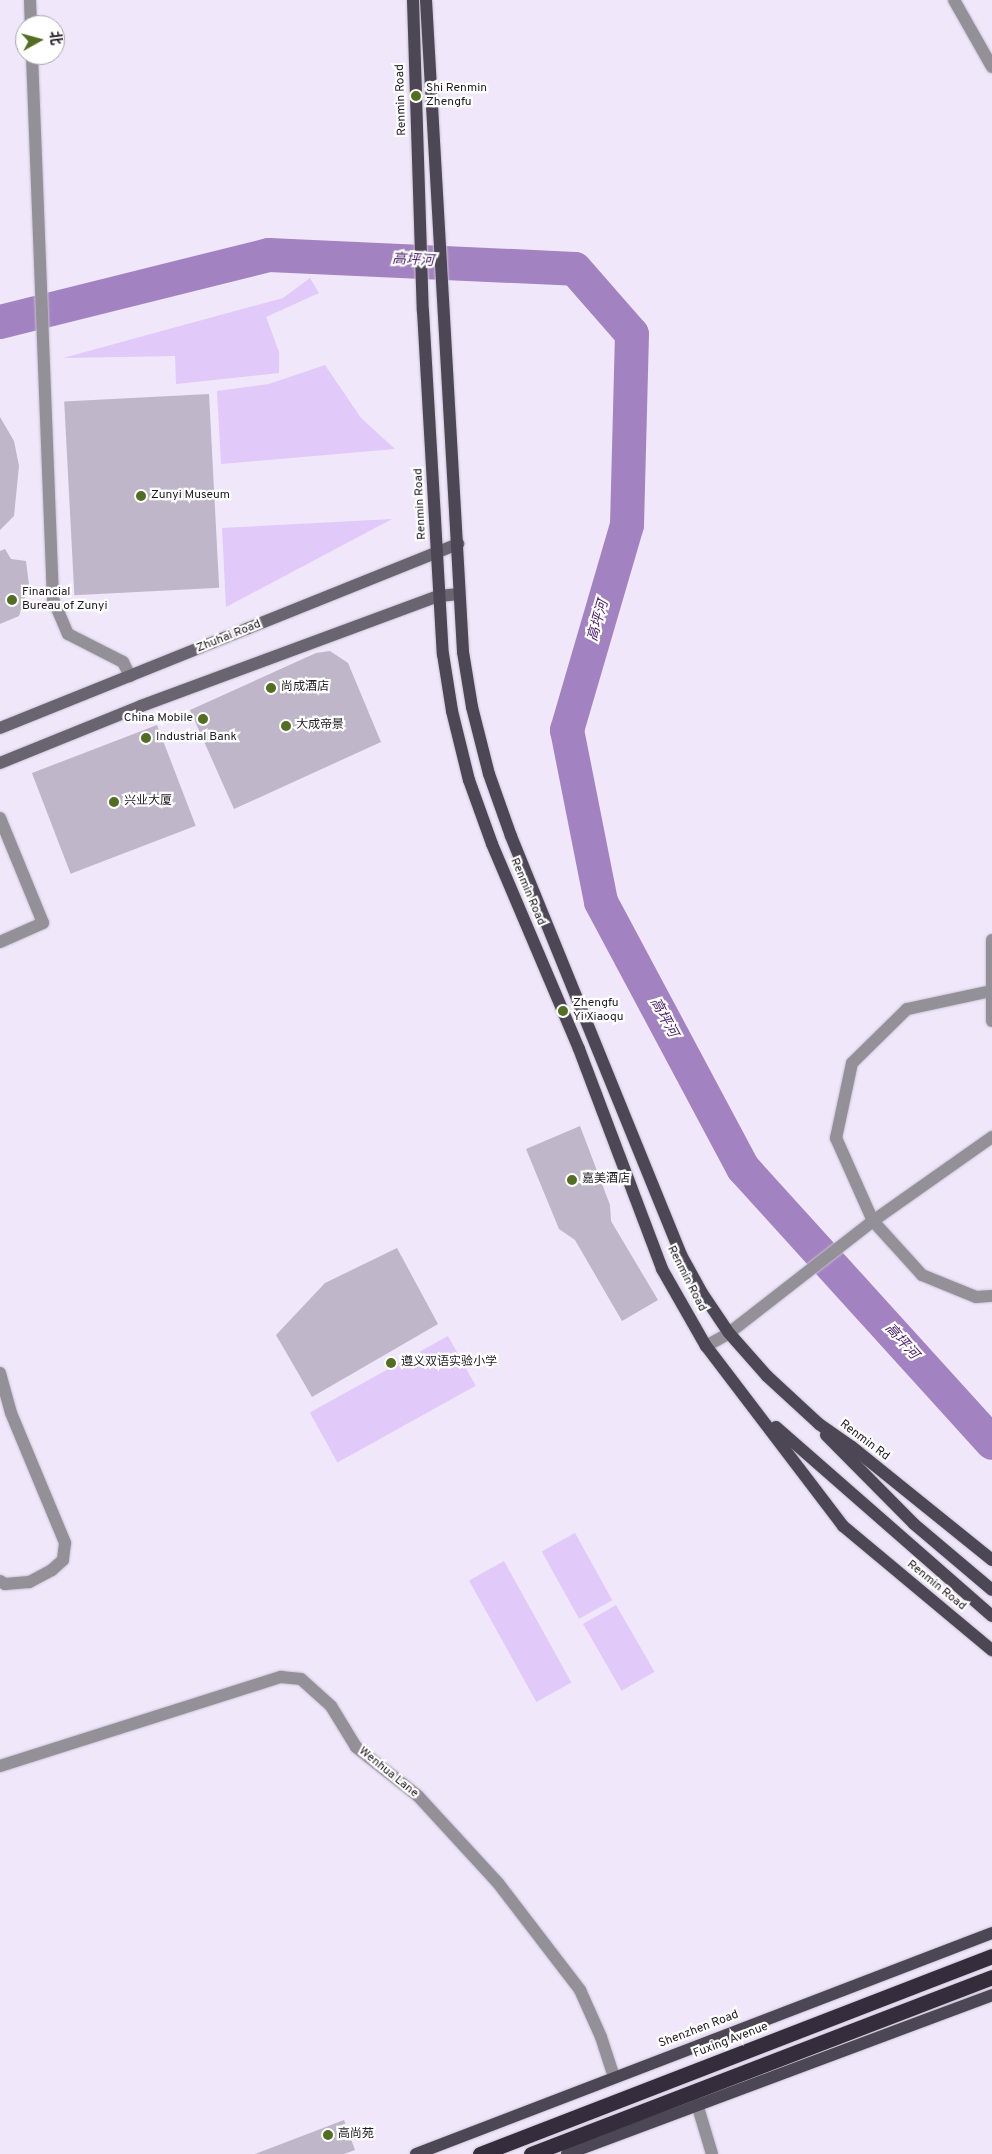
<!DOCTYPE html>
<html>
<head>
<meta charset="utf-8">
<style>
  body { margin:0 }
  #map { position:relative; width:992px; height:2154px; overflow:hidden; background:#f0e7fb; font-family:Overpass,"Noto Sans SC",sans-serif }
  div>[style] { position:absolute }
  .green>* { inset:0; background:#e1c9fa; transform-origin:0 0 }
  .river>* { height:34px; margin:-17px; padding:0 17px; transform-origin:17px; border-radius:17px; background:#a382c1 }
  .building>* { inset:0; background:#bfb6c9; transform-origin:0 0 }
  .roads { filter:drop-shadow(0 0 1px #cac2d4) drop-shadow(0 0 1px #cac2d4) }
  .street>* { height:12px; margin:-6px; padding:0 6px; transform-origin:6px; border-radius:6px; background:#939098 }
  .secondary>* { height:12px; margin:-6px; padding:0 6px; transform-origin:6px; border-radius:6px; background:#6a6470 }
  .primary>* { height:12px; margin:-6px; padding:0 6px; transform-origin:6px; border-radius:6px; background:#4d4654 }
  .highway>* { height:15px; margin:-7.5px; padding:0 7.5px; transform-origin:7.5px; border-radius:7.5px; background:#352d3c }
  .dots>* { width:14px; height:14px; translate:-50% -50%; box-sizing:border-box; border:2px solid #fff; border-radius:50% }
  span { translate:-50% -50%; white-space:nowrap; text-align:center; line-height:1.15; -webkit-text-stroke:4.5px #fff; paint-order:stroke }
  .poi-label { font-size:12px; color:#1f1b22 }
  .left { translate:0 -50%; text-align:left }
  .right { translate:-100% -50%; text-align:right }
  .street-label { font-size:12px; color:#1f1b22 }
  .water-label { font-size:14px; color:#4e226e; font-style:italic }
  .north { position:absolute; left:15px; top:15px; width:50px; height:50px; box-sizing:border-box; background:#fff; border:1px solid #a5a4a7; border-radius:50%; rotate:83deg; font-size:14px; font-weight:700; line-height:20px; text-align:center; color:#1f1b22 }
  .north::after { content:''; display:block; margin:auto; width:18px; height:22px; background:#526e22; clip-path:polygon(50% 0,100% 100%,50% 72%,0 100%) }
</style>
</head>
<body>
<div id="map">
  <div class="green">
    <i style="clip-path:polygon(310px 278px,319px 293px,266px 317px,279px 352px,279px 373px,176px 384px,175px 356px,63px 358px,283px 298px)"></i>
    <i style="clip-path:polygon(325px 365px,361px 418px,395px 449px,221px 464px,217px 391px,269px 384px)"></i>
    <i style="clip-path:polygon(392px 519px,226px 607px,222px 528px)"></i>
    <i style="left:448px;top:1336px;width:57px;height:158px;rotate:61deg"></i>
    <i style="left:575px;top:1533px;width:77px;height:38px;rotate:61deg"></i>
    <i style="left:504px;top:1561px;width:139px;height:40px;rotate:61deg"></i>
    <i style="left:616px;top:1605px;width:77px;height:38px;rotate:60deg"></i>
  </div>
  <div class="river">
    <i style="left:0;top:322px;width:277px;rotate:-14deg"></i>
    <i style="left:269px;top:255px;width:306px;rotate:2.6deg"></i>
    <i style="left:575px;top:269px;width:86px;rotate:48.8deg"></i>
    <i style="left:632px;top:334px;width:191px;rotate:91.5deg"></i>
    <i style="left:627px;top:525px;width:214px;rotate:106.3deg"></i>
    <i style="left:567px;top:730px;width:175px;rotate:78.8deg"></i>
    <i style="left:601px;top:902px;width:302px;rotate:61.9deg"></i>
    <i style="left:743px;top:1168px;width:371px;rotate:47.8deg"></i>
  </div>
  <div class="building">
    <i style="left:209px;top:394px;width:194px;height:145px;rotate:87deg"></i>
    <i style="clip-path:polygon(0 417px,14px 441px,19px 466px,14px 516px,0 530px)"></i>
    <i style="clip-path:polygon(5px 549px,11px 559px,26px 561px,29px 585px,19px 616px,0 624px,0 551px)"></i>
    <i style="clip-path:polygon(330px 651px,348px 663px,381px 742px,234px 809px,190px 710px,316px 653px)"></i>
    <i style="left:157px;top:725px;width:108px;height:134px;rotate:69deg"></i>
    <i style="clip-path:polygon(580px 1126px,610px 1205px,611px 1221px,658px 1300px,622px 1321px,575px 1240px,559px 1229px,526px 1149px)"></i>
    <i style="clip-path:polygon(397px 1248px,438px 1324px,312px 1397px,276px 1335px,325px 1283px)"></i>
    <i style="clip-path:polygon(344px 2120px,355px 2150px,344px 2154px,255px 2154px)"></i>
  </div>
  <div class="roads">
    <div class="street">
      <i style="left:30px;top:0;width:25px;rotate:88deg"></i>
      <i style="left:954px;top:0;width:77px;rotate:60.4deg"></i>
      <i style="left:32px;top:55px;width:544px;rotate:87.79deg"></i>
      <i style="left:53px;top:599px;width:38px;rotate:67deg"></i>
      <i style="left:68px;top:634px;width:62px;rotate:27deg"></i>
      <i style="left:123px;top:662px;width:16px;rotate:63deg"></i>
      <i style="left:0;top:818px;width:113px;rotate:67.7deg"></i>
      <i style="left:43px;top:923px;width:47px;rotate:156.2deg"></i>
      <i style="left:992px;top:940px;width:81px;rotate:90deg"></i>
      <i style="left:991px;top:991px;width:86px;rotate:167.9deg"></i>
      <i style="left:907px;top:1009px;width:77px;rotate:135.5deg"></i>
      <i style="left:852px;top:1063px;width:77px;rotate:102deg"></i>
      <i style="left:836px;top:1138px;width:91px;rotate:66deg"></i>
      <i style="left:873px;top:1221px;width:73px;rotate:47.8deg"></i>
      <i style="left:922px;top:1275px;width:58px;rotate:22.2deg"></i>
      <i style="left:976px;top:1297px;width:16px;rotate:-4deg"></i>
      <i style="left:706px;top:1346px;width:26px;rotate:-29deg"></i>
      <i style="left:729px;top:1333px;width:182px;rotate:-37.9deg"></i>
      <i style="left:873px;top:1221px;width:146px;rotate:-35.2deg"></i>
      <i style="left:0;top:1373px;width:41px;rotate:74.6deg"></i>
      <i style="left:11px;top:1413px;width:141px;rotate:67.4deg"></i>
      <i style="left:65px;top:1543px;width:17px;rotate:97deg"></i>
      <i style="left:63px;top:1560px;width:15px;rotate:138deg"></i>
      <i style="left:52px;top:1570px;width:26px;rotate:152deg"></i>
      <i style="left:29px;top:1582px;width:24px;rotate:175deg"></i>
      <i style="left:5px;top:1584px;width:6px;rotate:-149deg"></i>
      <i style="left:0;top:1766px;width:295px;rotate:-17.6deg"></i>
      <i style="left:281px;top:1677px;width:20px;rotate:6deg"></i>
      <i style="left:301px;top:1679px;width:40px;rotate:42deg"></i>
      <i style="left:331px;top:1706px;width:48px;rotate:58.6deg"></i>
      <i style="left:356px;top:1747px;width:79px;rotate:38.3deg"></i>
      <i style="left:418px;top:1796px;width:118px;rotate:47.4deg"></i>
      <i style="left:498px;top:1883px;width:135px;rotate:52.5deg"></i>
      <i style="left:580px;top:1990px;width:51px;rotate:65.9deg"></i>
      <i style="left:601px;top:2037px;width:42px;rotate:72deg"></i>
      <i style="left:697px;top:2104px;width:52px;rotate:73.3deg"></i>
    </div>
    <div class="secondary">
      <i style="left:0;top:728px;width:494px;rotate:-21.9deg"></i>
      <i style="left:0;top:763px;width:152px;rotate:-22deg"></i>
      <i style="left:141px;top:706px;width:318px;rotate:-20.3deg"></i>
      <i style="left:439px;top:596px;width:20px;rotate:-6deg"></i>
    </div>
    <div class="primary">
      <i style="left:413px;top:0;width:311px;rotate:88.2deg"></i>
      <i style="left:423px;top:311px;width:344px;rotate:86.7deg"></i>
      <i style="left:443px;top:654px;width:58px;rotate:81deg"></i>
      <i style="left:452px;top:711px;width:71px;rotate:76.2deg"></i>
      <i style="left:469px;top:780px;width:68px;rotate:70.2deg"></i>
      <i style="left:492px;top:844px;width:223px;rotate:67deg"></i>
      <i style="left:579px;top:1049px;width:235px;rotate:69.3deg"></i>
      <i style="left:662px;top:1269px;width:89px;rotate:60.3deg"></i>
      <i style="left:706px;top:1346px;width:226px;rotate:52.7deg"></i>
      <i style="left:843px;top:1526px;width:194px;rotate:39.8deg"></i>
      <i style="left:426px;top:0;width:653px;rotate:86.75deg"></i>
      <i style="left:463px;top:652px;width:56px;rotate:80.7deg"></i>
      <i style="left:472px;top:707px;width:69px;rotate:75.8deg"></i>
      <i style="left:489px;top:774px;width:66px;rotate:70.5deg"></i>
      <i style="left:511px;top:836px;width:452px;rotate:67.9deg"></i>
      <i style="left:681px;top:1255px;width:43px;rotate:61.1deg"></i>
      <i style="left:702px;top:1293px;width:48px;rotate:56deg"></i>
      <i style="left:729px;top:1333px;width:57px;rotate:48.5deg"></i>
      <i style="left:767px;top:1376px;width:71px;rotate:42.7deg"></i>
      <i style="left:819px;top:1424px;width:40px;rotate:34.9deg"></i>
      <i style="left:852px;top:1447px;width:180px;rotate:38.9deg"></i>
      <i style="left:776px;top:1427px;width:287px;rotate:41.2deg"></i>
      <i style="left:826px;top:1435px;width:125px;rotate:45.3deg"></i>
      <i style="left:914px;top:1524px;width:102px;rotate:40.2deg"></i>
      <i style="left:416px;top:2154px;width:617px;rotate:-20.99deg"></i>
      <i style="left:567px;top:2154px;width:454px;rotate:-20.5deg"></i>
    </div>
    <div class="highway">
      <i style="left:480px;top:2154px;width:549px;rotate:-21.14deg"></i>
      <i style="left:531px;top:2154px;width:494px;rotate:-21deg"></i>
    </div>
  </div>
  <div class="dots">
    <i style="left:416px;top:96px;background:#526e22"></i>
    <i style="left:141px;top:496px;background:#526e22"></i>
    <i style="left:12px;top:600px;background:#526e22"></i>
    <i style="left:271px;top:688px;background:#526e22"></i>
    <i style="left:203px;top:719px;background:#526e22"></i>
    <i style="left:286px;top:726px;background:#526e22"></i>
    <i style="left:146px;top:738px;background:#526e22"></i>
    <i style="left:114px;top:802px;background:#526e22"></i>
    <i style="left:563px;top:1011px;background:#526e22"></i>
    <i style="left:572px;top:1180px;background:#526e22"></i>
    <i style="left:391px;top:1363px;background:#526e22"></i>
    <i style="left:328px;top:2135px;background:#526e22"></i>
  </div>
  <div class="poi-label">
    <span class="left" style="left:426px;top:96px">Shi Renmin<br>Zhengfu</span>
    <span class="left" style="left:151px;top:496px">Zunyi Museum</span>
    <span class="left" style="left:22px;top:600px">Financial<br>Bureau of Zunyi</span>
    <span class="left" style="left:281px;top:688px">尚成酒店</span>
    <span class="right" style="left:193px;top:719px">China Mobile</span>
    <span class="left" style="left:296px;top:726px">大成帝景</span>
    <span class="left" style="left:156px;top:738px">Industrial Bank</span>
    <span class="left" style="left:124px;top:802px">兴业大厦</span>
    <span class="left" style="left:573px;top:1011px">Zhengfu<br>Yi Xiaoqu</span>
    <span class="left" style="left:582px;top:1180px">嘉美酒店</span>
    <span class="left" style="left:401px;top:1363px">遵义双语实验小学</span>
    <span class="left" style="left:338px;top:2135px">高尚苑</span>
  </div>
  <div class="street-label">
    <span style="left:402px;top:100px;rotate:-92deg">Renmin Road</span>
    <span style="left:421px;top:504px;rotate:-93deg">Renmin Road</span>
    <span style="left:229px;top:637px;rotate:-22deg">Zhuhai Road</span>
    <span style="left:527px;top:892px;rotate:67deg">Renmin Road</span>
    <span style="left:686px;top:1279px;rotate:63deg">Renmin Road</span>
    <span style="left:864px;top:1441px;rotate:37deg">Renmin Rd</span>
    <span style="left:936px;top:1586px;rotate:39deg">Renmin Road</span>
    <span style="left:388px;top:1773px;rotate:39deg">Wenhua Lane</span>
    <span style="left:699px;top:2030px;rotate:-21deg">Shenzhen Road</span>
    <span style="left:731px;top:2041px;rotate:-21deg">Fuxing Avenue</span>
  </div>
  <div class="water-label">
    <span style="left:413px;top:261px;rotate:3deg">高坪河</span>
    <span style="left:599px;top:621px;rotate:-74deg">高坪河</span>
    <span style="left:663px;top:1018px;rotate:62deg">高坪河</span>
    <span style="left:901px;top:1342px;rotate:48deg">高坪河</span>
  </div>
  <div class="north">北</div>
</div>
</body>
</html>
